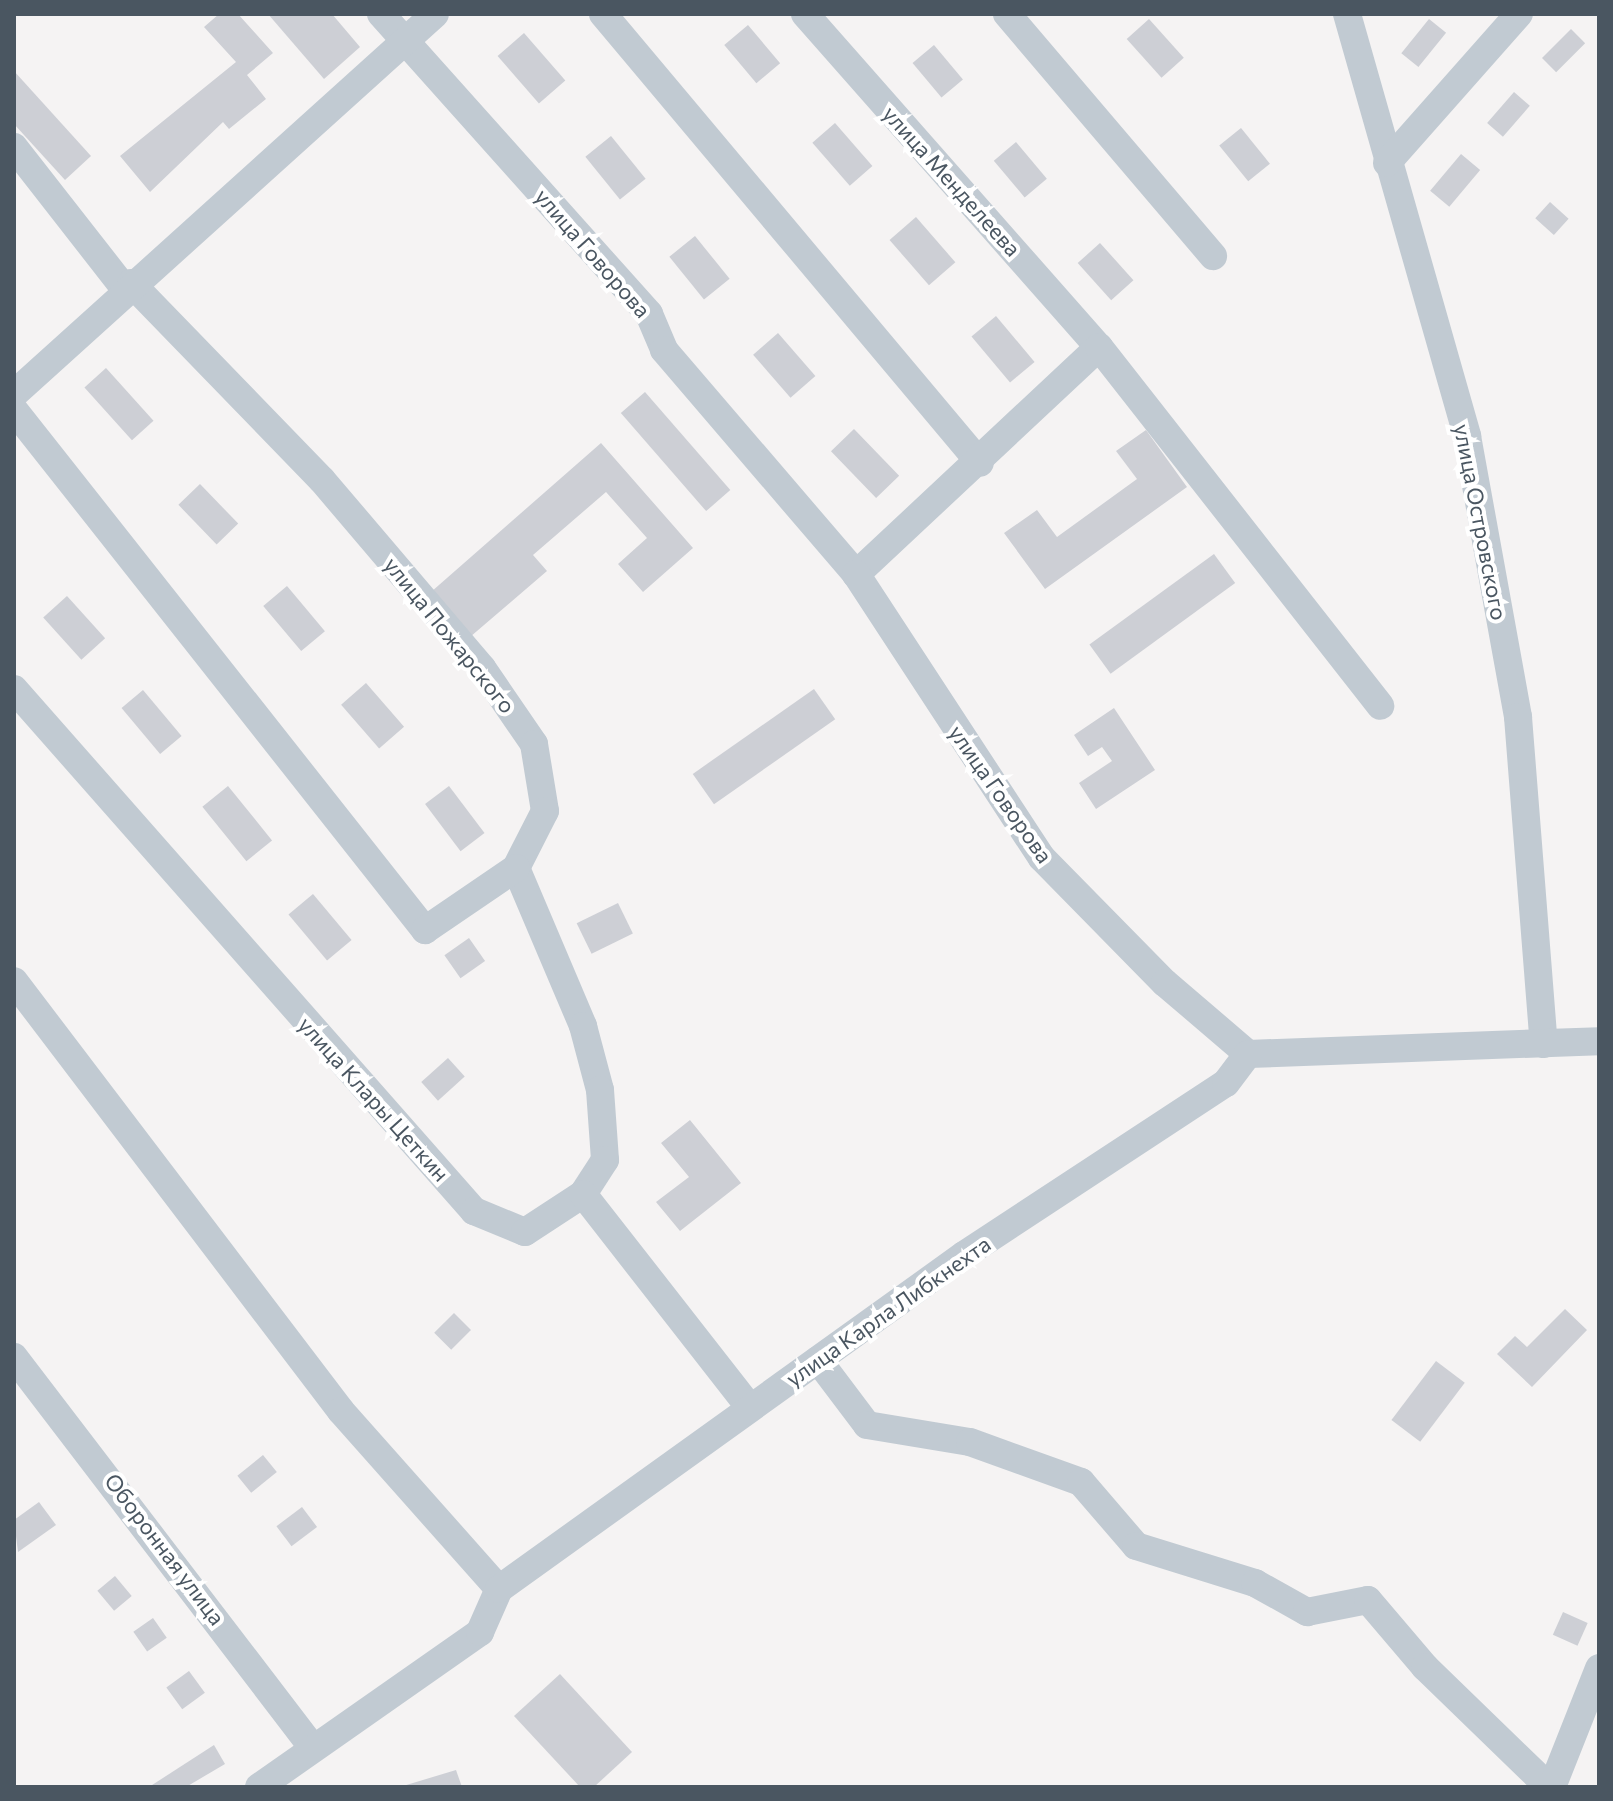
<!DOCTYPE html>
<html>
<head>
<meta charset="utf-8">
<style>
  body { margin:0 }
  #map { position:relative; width:1613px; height:1801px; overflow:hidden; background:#f5f3f3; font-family:Commissioner,sans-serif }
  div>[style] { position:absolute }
  .building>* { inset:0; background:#cdcfd5; transform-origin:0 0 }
  .minor>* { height:28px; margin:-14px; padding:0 14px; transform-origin:14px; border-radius:14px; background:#c1cad2 }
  span { translate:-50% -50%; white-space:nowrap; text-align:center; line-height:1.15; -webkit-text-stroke:8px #fff; paint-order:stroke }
  .street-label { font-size:22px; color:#4a5661 }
  .frame { position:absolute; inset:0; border:16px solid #4a5661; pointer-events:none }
</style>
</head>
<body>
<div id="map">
  <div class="building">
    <i style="clip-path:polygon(219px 14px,238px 14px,273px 53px,247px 75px,266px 99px,229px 129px,223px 122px,150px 192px,120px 156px,236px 62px,204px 27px)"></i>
    <i style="clip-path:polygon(268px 14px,332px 14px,360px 47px,324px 79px)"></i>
    <i style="left:1149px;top:19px;width:52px;height:30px;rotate:48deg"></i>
    <i style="left:1429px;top:19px;width:22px;height:44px;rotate:39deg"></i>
    <i style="left:748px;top:25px;width:50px;height:31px;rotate:50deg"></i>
    <i style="left:1571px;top:29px;width:20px;height:41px;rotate:45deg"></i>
    <i style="left:524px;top:33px;width:63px;height:35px;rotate:49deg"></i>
    <i style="left:934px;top:45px;width:45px;height:28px;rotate:50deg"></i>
    <i style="clip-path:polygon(14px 71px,91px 156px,65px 180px,14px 124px)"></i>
    <i style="left:1514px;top:92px;width:21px;height:41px;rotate:41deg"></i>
    <i style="left:835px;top:123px;width:57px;height:30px;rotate:49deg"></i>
    <i style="left:1241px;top:128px;width:46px;height:28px;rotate:51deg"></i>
    <i style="left:611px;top:136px;width:55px;height:33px;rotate:51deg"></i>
    <i style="left:1016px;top:142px;width:48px;height:29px;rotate:50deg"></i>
    <i style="left:1461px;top:154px;width:25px;height:48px;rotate:40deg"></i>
    <i style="left:1550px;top:202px;width:25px;height:22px;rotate:42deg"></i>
    <i style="left:916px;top:217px;width:60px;height:35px;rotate:49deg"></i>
    <i style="left:695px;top:236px;width:55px;height:33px;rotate:51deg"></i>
    <i style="left:1100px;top:243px;width:50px;height:30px;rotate:48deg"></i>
    <i style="left:996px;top:316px;width:60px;height:32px;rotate:50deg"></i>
    <i style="left:778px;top:333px;width:57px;height:33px;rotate:49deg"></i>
    <i style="left:106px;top:368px;width:71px;height:29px;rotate:48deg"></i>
    <i style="left:645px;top:392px;width:130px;height:32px;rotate:49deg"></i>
    <i style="left:854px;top:429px;width:65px;height:32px;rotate:46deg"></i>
    <i style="clip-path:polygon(1146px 430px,1187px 487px,1045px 589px,1004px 533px,1037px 510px,1057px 537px,1137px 479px,1116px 451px)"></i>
    <i style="clip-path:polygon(601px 443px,693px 548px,643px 592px,618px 564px,647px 538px,606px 492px,533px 555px,547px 571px,470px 637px,431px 592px)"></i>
    <i style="left:200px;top:484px;width:55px;height:30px;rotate:46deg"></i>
    <i style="left:1214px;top:554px;width:36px;height:154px;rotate:54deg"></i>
    <i style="left:287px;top:586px;width:59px;height:31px;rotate:50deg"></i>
    <i style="left:67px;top:596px;width:57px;height:32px;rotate:48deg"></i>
    <i style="left:366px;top:683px;width:58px;height:33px;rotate:49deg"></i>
    <i style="left:814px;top:689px;width:37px;height:148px;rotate:55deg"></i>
    <i style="left:143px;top:690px;width:60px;height:28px;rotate:50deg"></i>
    <i style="clip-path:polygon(1114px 708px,1155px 770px,1096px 809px,1079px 783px,1112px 761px,1102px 747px,1088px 756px,1074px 735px)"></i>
    <i style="left:228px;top:786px;width:70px;height:33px;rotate:51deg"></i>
    <i style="left:449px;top:786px;width:59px;height:30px;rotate:53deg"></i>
    <i style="left:313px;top:894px;width:60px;height:32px;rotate:50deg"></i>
    <i style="left:618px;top:903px;width:34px;height:46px;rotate:64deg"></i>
    <i style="left:469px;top:938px;width:28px;height:30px;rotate:55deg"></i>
    <i style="left:448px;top:1058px;width:25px;height:36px;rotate:48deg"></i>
    <i style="clip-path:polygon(690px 1120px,741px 1183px,680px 1231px,656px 1202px,689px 1177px,661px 1143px)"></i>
    <i style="clip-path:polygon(1565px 1309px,1587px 1330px,1532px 1387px,1497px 1354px,1515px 1336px,1527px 1347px)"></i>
    <i style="left:454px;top:1313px;width:24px;height:28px;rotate:45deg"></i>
    <i style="left:1436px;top:1361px;width:36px;height:74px;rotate:37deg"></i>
    <i style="left:263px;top:1455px;width:22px;height:33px;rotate:51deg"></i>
    <i style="clip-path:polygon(39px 1502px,56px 1525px,18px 1552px,14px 1520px)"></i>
    <i style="left:302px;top:1507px;width:25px;height:32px;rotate:53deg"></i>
    <i style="left:115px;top:1576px;width:26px;height:23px;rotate:50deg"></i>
    <i style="left:1563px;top:1612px;width:27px;height:25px;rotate:24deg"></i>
    <i style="left:153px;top:1618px;width:24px;height:24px;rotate:55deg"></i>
    <i style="left:189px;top:1671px;width:27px;height:28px;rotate:54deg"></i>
    <i style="clip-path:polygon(560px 1674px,632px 1752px,594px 1787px,580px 1787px,514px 1716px)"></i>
    <i style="clip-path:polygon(214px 1745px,225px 1764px,186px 1787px,149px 1787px)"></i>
    <i style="clip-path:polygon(456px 1770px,462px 1787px,404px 1787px,403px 1786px)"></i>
  </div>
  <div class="minor">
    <i style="left:381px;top:14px;width:402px;rotate:48.2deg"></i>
    <i style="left:649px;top:314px;width:39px;rotate:67deg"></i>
    <i style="left:664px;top:350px;width:295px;rotate:49.4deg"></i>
    <i style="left:603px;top:14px;width:586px;rotate:49.98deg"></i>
    <i style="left:805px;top:14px;width:444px;rotate:48.6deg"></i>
    <i style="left:1099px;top:347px;width:333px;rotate:136.9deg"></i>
    <i style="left:856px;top:574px;width:339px;rotate:56.8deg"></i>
    <i style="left:1042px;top:858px;width:175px;rotate:45.5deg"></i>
    <i style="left:1165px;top:983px;width:109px;rotate:40.5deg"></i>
    <i style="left:1007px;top:14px;width:318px;rotate:49.6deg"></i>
    <i style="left:1347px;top:14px;width:439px;rotate:74.1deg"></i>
    <i style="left:1467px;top:436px;width:286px;rotate:79.7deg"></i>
    <i style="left:1518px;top:717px;width:328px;rotate:85.5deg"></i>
    <i style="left:14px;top:147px;width:180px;rotate:52deg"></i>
    <i style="left:1387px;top:163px;width:199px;rotate:-48.5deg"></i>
    <i style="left:131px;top:283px;width:274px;rotate:45.9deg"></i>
    <i style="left:322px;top:480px;width:247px;rotate:49.6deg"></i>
    <i style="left:482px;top:668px;width:92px;rotate:55.6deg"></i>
    <i style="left:534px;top:744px;width:68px;rotate:80.7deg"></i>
    <i style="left:545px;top:811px;width:64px;rotate:117deg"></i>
    <i style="left:516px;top:868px;width:172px;rotate:67deg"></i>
    <i style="left:583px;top:1026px;width:66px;rotate:75.1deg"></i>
    <i style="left:600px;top:1090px;width:70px;rotate:85.9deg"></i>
    <i style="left:605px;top:1160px;width:40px;rotate:122.9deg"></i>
    <i style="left:1099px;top:347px;width:456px;rotate:51.9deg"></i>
    <i style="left:14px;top:394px;width:567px;rotate:-42.07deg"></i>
    <i style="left:14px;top:410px;width:663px;rotate:51.68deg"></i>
    <i style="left:425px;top:930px;width:110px;rotate:-34.3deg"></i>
    <i style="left:14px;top:689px;width:696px;rotate:48.61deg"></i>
    <i style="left:474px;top:1211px;width:55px;rotate:22.4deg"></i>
    <i style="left:525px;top:1232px;width:69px;rotate:-33.2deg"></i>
    <i style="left:583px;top:1194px;width:271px;rotate:52deg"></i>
    <i style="left:14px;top:981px;width:540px;rotate:52.75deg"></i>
    <i style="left:341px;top:1411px;width:238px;rotate:48.4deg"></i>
    <i style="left:1248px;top:1054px;width:351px;rotate:-2.1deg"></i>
    <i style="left:14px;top:1357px;width:489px;rotate:52.6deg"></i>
    <i style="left:818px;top:1360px;width:81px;rotate:53deg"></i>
    <i style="left:867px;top:1425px;width:104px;rotate:9.4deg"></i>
    <i style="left:970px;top:1442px;width:118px;rotate:19.8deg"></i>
    <i style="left:1081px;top:1482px;width:84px;rotate:49.3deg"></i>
    <i style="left:1136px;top:1546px;width:125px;rotate:17.3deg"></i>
    <i style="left:1255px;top:1583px;width:60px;rotate:29.1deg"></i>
    <i style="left:1307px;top:1612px;width:62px;rotate:-11.1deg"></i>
    <i style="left:1368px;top:1600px;width:88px;rotate:49.6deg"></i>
    <i style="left:1425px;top:1667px;width:173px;rotate:44.1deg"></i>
    <i style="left:259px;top:1787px;width:270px;rotate:-35deg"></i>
    <i style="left:480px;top:1632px;width:47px;rotate:-66.2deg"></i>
    <i style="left:499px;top:1589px;width:573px;rotate:-35.69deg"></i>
    <i style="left:964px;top:1255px;width:313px;rotate:-33.3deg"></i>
    <i style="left:1226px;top:1083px;width:36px;rotate:-53deg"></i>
    <i style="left:1552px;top:1787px;width:128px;rotate:-68.4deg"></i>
  </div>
  <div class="street-label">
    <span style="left:952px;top:181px;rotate:48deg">улица Менделеева</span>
    <span style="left:593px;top:253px;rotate:49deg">улица Говорова</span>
    <span style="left:1481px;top:522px;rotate:79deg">улица Островского</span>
    <span style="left:450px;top:635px;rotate:51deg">улица Пожарского</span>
    <span style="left:1001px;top:794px;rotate:55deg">улица Говорова</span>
    <span style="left:374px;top:1099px;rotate:48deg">улица Клары Цеткин</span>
    <span style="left:888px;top:1311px;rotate:-35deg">улица Карла Либкнехта</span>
    <span style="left:165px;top:1549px;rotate:53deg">Оборонная улица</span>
  </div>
  <div class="frame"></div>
</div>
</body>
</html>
